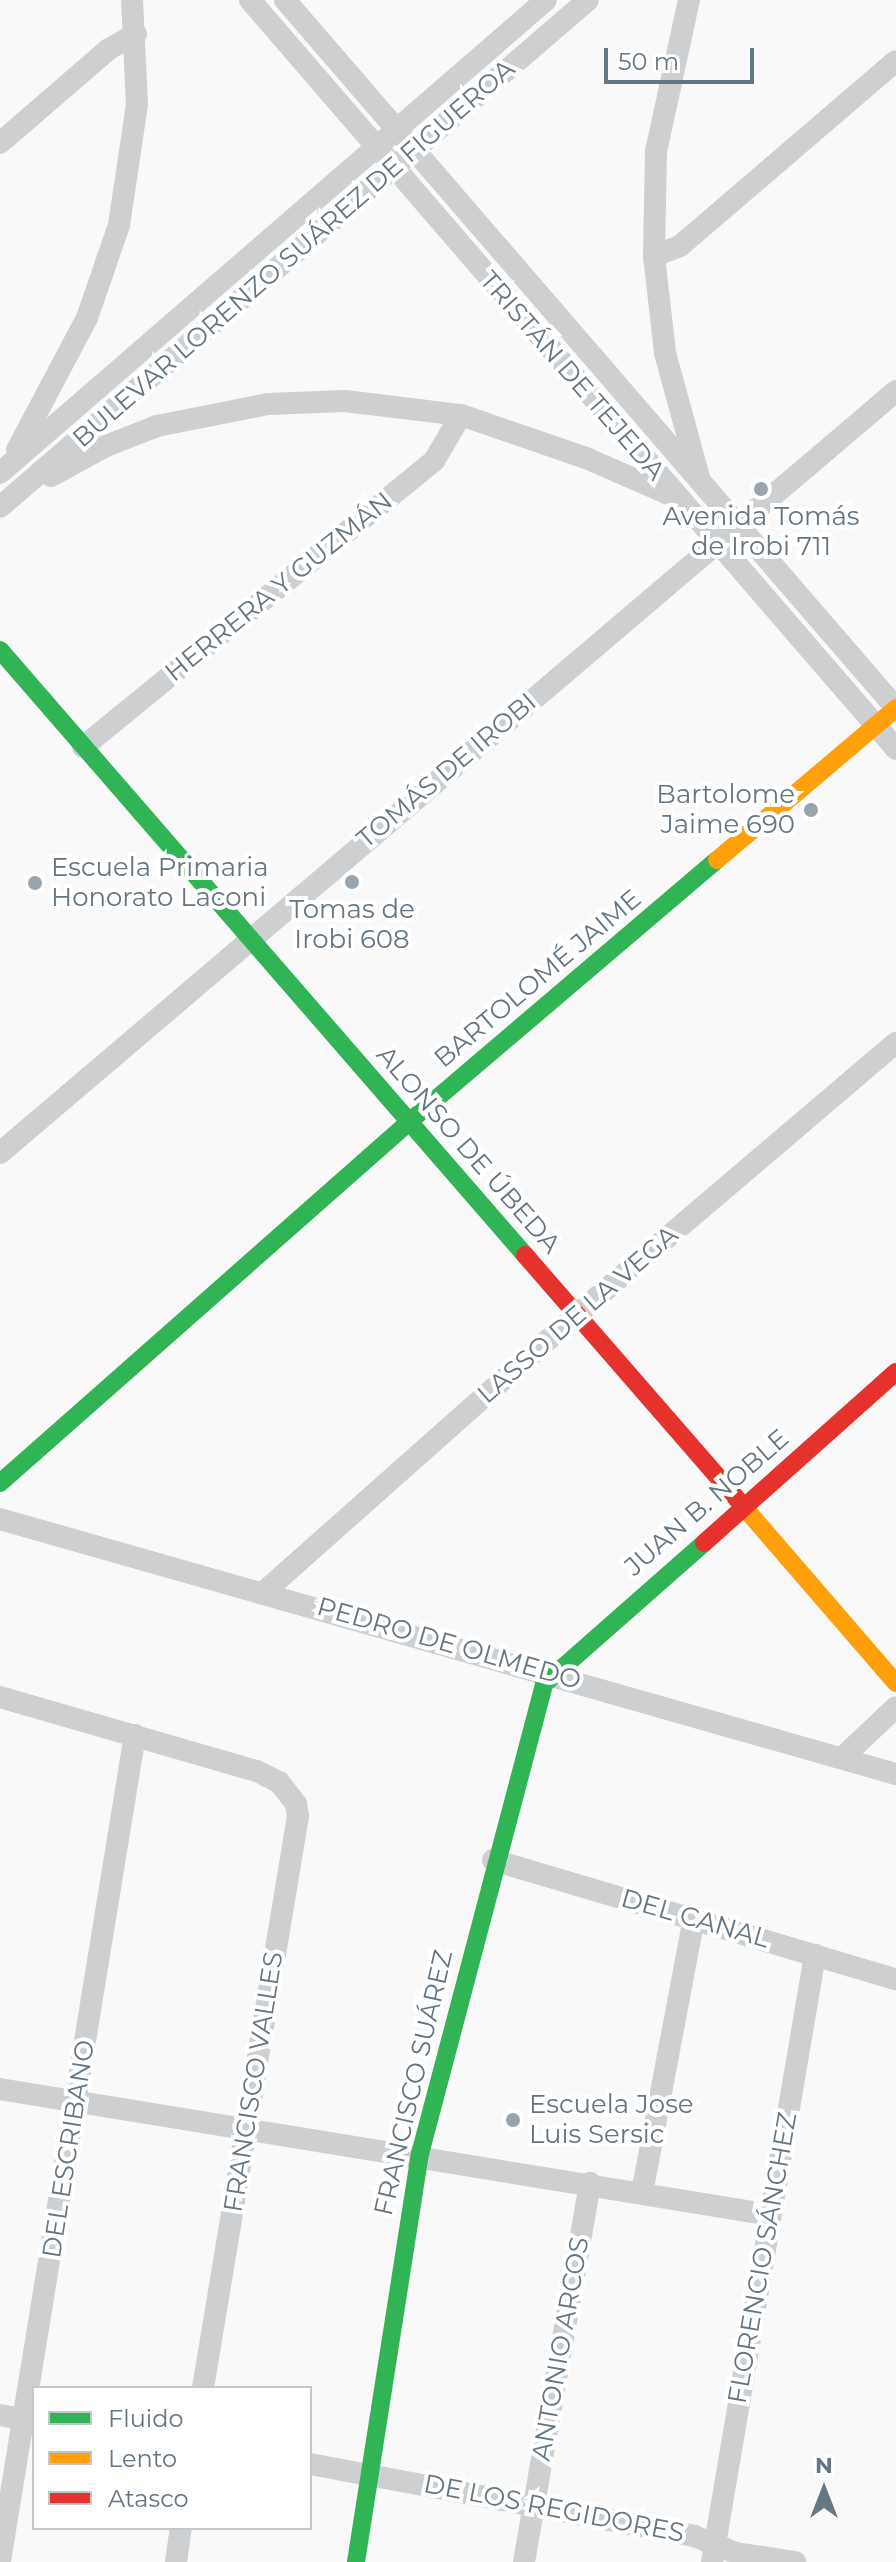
<!DOCTYPE html>
<html>
<head>
<meta charset="utf-8">
<style>
  body { margin:0 }
  #map { position:relative; width:896px; height:2562px; overflow:hidden; background:#f9f9f9; font-family:Montserrat,sans-serif }
  div>[style] { position:absolute }
  .street>* { height:22px; margin:-11px; padding:0 11px; transform-origin:11px; border-radius:11px; background:#cecfd0 }
  .fast>* { height:18px; margin:-9px; padding:0 9px; transform-origin:9px; border-radius:9px; background:#30b455 }
  .slow>* { height:18px; margin:-9px; padding:0 9px; transform-origin:9px; border-radius:9px; background:#ff9f0a }
  .jam>* { height:18px; margin:-9px; padding:0 9px; transform-origin:9px; border-radius:9px; background:#e5322d }
  .dots>* { width:22px; height:22px; translate:-50% -50%; box-sizing:border-box; border:4px solid #fff; border-radius:50% }
  span { translate:-50% -50%; white-space:nowrap; text-align:center; line-height:1.15; -webkit-text-stroke:8px #fff; paint-order:stroke }
  .street-label { font-size:26px; color:#657683 }
  .poi-label { font-size:26px; color:#657683 }
  .right { translate:-100% -50%; text-align:right }
  .left { translate:0 -50%; text-align:left }
  .legend { position:absolute; left:32px; top:2386px; width:280px; height:144px; box-sizing:border-box; background:#fff; border:2px solid #c1c8cd; margin:0; padding:10px 14px; list-style:none; font-size:24px; color:#657683 }
  .legend li { display:flex; align-items:center; gap:16px; height:40px }
  .legend b { width:40px; border:2px solid #c1c8cd }
  .north { position:absolute; left:784px; top:2450px; width:80px; height:80px; -webkit-text-stroke:6px #fff; paint-order:stroke; rotate:0deg; font-size:22px; font-weight:700; line-height:32px; text-align:center; color:#657683 }
  .north::after { content:''; display:block; margin:auto; width:28px; height:36px; background:#657683; clip-path:polygon(50% 0,100% 100%,50% 72%,0 100%) }
  .scale { position:absolute; left:604px; top:48px; width:150px; height:36px; box-sizing:border-box; border:4px solid #657683; border-top:0; padding-left:10px; font-size:24px; line-height:28px; white-space:nowrap; color:#657683; -webkit-text-stroke:6px #fff; paint-order:stroke }
</style>
</head>
<body>
<div id="map">
  <div class="street">
    <i style="left:250px;top:0;width:989px;rotate:49.22deg"></i>
    <i style="left:285px;top:0;width:935px;rotate:49.21deg"></i>
    <i style="left:689px;top:0;width:155px;rotate:102.3deg"></i>
    <i style="left:656px;top:151px;width:105px;rotate:91.1deg"></i>
    <i style="left:654px;top:256px;width:98px;rotate:83.5deg"></i>
    <i style="left:665px;top:353px;width:129px;rotate:74.7deg"></i>
    <i style="left:0;top:143px;width:144px;rotate:-40.8deg"></i>
    <i style="left:109px;top:49px;width:31px;rotate:-29deg"></i>
    <i style="left:654px;top:256px;width:28px;rotate:-21deg"></i>
    <i style="left:680px;top:246px;width:284px;rotate:-40.6deg"></i>
    <i style="left:17px;top:450px;width:149px;rotate:-62.1deg"></i>
    <i style="left:87px;top:318px;width:98px;rotate:-71deg"></i>
    <i style="left:119px;top:225px;width:121px;rotate:-81.5deg"></i>
    <i style="left:137px;top:105px;width:105px;rotate:-92.7deg"></i>
    <i style="left:0;top:473px;width:722px;rotate:-40.9deg"></i>
    <i style="left:51px;top:476px;width:63px;rotate:-28.6deg"></i>
    <i style="left:106px;top:446px;width:55px;rotate:-21.4deg"></i>
    <i style="left:157px;top:426px;width:113px;rotate:-11.2deg"></i>
    <i style="left:268px;top:404px;width:77px;rotate:-2.2deg"></i>
    <i style="left:345px;top:401px;width:117px;rotate:6.9deg"></i>
    <i style="left:461px;top:415px;width:132px;rotate:19deg"></i>
    <i style="left:586px;top:458px;width:93px;rotate:23.5deg"></i>
    <i style="left:0;top:507px;width:776px;rotate:-40.77deg"></i>
    <i style="left:83px;top:747px;width:453px;rotate:-39.2deg"></i>
    <i style="left:434px;top:461px;width:53px;rotate:-59.6deg"></i>
    <i style="left:0;top:1153px;width:1176px;rotate:-40.38deg"></i>
    <i style="left:0;top:1519px;width:932px;rotate:15.89deg"></i>
    <i style="left:264px;top:1592px;width:417px;rotate:-41.6deg"></i>
    <i style="left:576px;top:1315px;width:420px;rotate:-40.4deg"></i>
    <i style="left:0;top:1697px;width:267px;rotate:16.1deg"></i>
    <i style="left:257px;top:1771px;width:25px;rotate:27deg"></i>
    <i style="left:279px;top:1782px;width:28px;rotate:52deg"></i>
    <i style="left:296px;top:1804px;width:12px;rotate:81deg"></i>
    <i style="left:298px;top:1816px;width:580px;rotate:99.43deg"></i>
    <i style="left:842px;top:1758px;width:74px;rotate:-43.4deg"></i>
    <i style="left:493px;top:1860px;width:420px;rotate:16.5deg"></i>
    <i style="left:0;top:2089px;width:780px;rotate:9.29deg"></i>
    <i style="left:642px;top:2193px;width:279px;rotate:-79.3deg"></i>
    <i style="left:0;top:2415px;width:35px;rotate:10deg"></i>
    <i style="left:310px;top:2464px;width:391px;rotate:10.6deg"></i>
    <i style="left:694px;top:2536px;width:45px;rotate:22deg"></i>
    <i style="left:736px;top:2553px;width:60px;rotate:8.7deg"></i>
    <i style="left:0;top:2561px;width:837px;rotate:-80.72deg"></i>
    <i style="left:176px;top:2562px;width:34px;rotate:-82deg"></i>
    <i style="left:524px;top:2562px;width:385px;rotate:-80.1deg"></i>
    <i style="left:712px;top:2562px;width:616px;rotate:-80.37deg"></i>
  </div>
  <div class="fast">
    <i style="left:0;top:650px;width:801px;rotate:49.05deg"></i>
    <i style="left:0;top:1483px;width:546px;rotate:-41.43deg"></i>
    <i style="left:409px;top:1122px;width:404px;rotate:-40.4deg"></i>
    <i style="left:356px;top:2562px;width:413px;rotate:-81.1deg"></i>
    <i style="left:420px;top:2154px;width:486px;rotate:-75.2deg"></i>
    <i style="left:544px;top:1684px;width:213px;rotate:-41.4deg"></i>
  </div>
  <div class="slow">
    <i style="left:717px;top:860px;width:235px;rotate:-40.3deg"></i>
    <i style="left:737px;top:1499px;width:243px;rotate:49.2deg"></i>
  </div>
  <div class="jam">
    <i style="left:525px;top:1255px;width:323px;rotate:49deg"></i>
    <i style="left:704px;top:1543px;width:257px;rotate:-41.7deg"></i>
  </div>
  <div class="dots">
    <i style="left:761px;top:489px;background:#99a4ac"></i>
    <i style="left:811px;top:810px;background:#99a4ac"></i>
    <i style="left:352px;top:882px;background:#99a4ac"></i>
    <i style="left:35px;top:883px;background:#99a4ac"></i>
    <i style="left:513px;top:2120px;background:#99a4ac"></i>
  </div>
  <div class="street-label">
    <span style="left:294px;top:254px;rotate:-41deg">BULEVAR LORENZO SUÁREZ DE FIGUEROA</span>
    <span style="left:572px;top:376px;rotate:49deg">TRISTÁN DE TEJEDA</span>
    <span style="left:279px;top:587px;rotate:-39deg">HERRERA Y GUZMÁN</span>
    <span style="left:447px;top:771px;rotate:-40deg">TOMÁS DE IROBI</span>
    <span style="left:538px;top:979px;rotate:-40deg">BARTOLOMÉ JAIME</span>
    <span style="left:468px;top:1150px;rotate:49deg">ALONSO DE ÚBEDA</span>
    <span style="left:578px;top:1315px;rotate:-41deg">LASSO DE LA VEGA</span>
    <span style="left:707px;top:1503px;rotate:-41deg">JUAN B. NOBLE</span>
    <span style="left:449px;top:1644px;rotate:16deg">PEDRO DE OLMEDO</span>
    <span style="left:695px;top:1919px;rotate:16deg">DEL CANAL</span>
    <span style="left:254px;top:2082px;rotate:-81deg">FRANCISCO VALLES</span>
    <span style="left:414px;top:2083px;rotate:-77deg">FRANCISCO SUÁREZ</span>
    <span style="left:69px;top:2149px;rotate:-81deg">DEL ESCRIBANO</span>
    <span style="left:763px;top:2258px;rotate:-80deg">FLORENCIO SÁNCHEZ</span>
    <span style="left:561px;top:2349px;rotate:-80deg">ANTONIO ARCOS</span>
    <span style="left:554px;top:2509px;rotate:11deg">DE LOS REGIDORES</span>
  </div>
  <div class="poi-label">
    <span style="left:761px;top:532px">Avenida Tomás<br>de Irobi 711</span>
    <span class="right" style="left:795px;top:810px">Bartolome<br>Jaime 690</span>
    <span class="left" style="left:51px;top:883px">Escuela Primaria<br>Honorato Laconi</span>
    <span style="left:352px;top:925px">Tomas de<br>Irobi 608</span>
    <span class="left" style="left:529px;top:2120px">Escuela Jose<br>Luis Sersic</span>
  </div>
  <ul class="legend">
  <li><b style="height:10px;background:#30b455"></b>Fluido</li>
  <li><b style="height:10px;background:#ff9f0a"></b>Lento</li>
  <li><b style="height:10px;background:#e5322d"></b>Atasco</li>
  </ul>
  <div class="north">N</div>
  <div class="scale">50 m</div>
</div>
</body>
</html>
